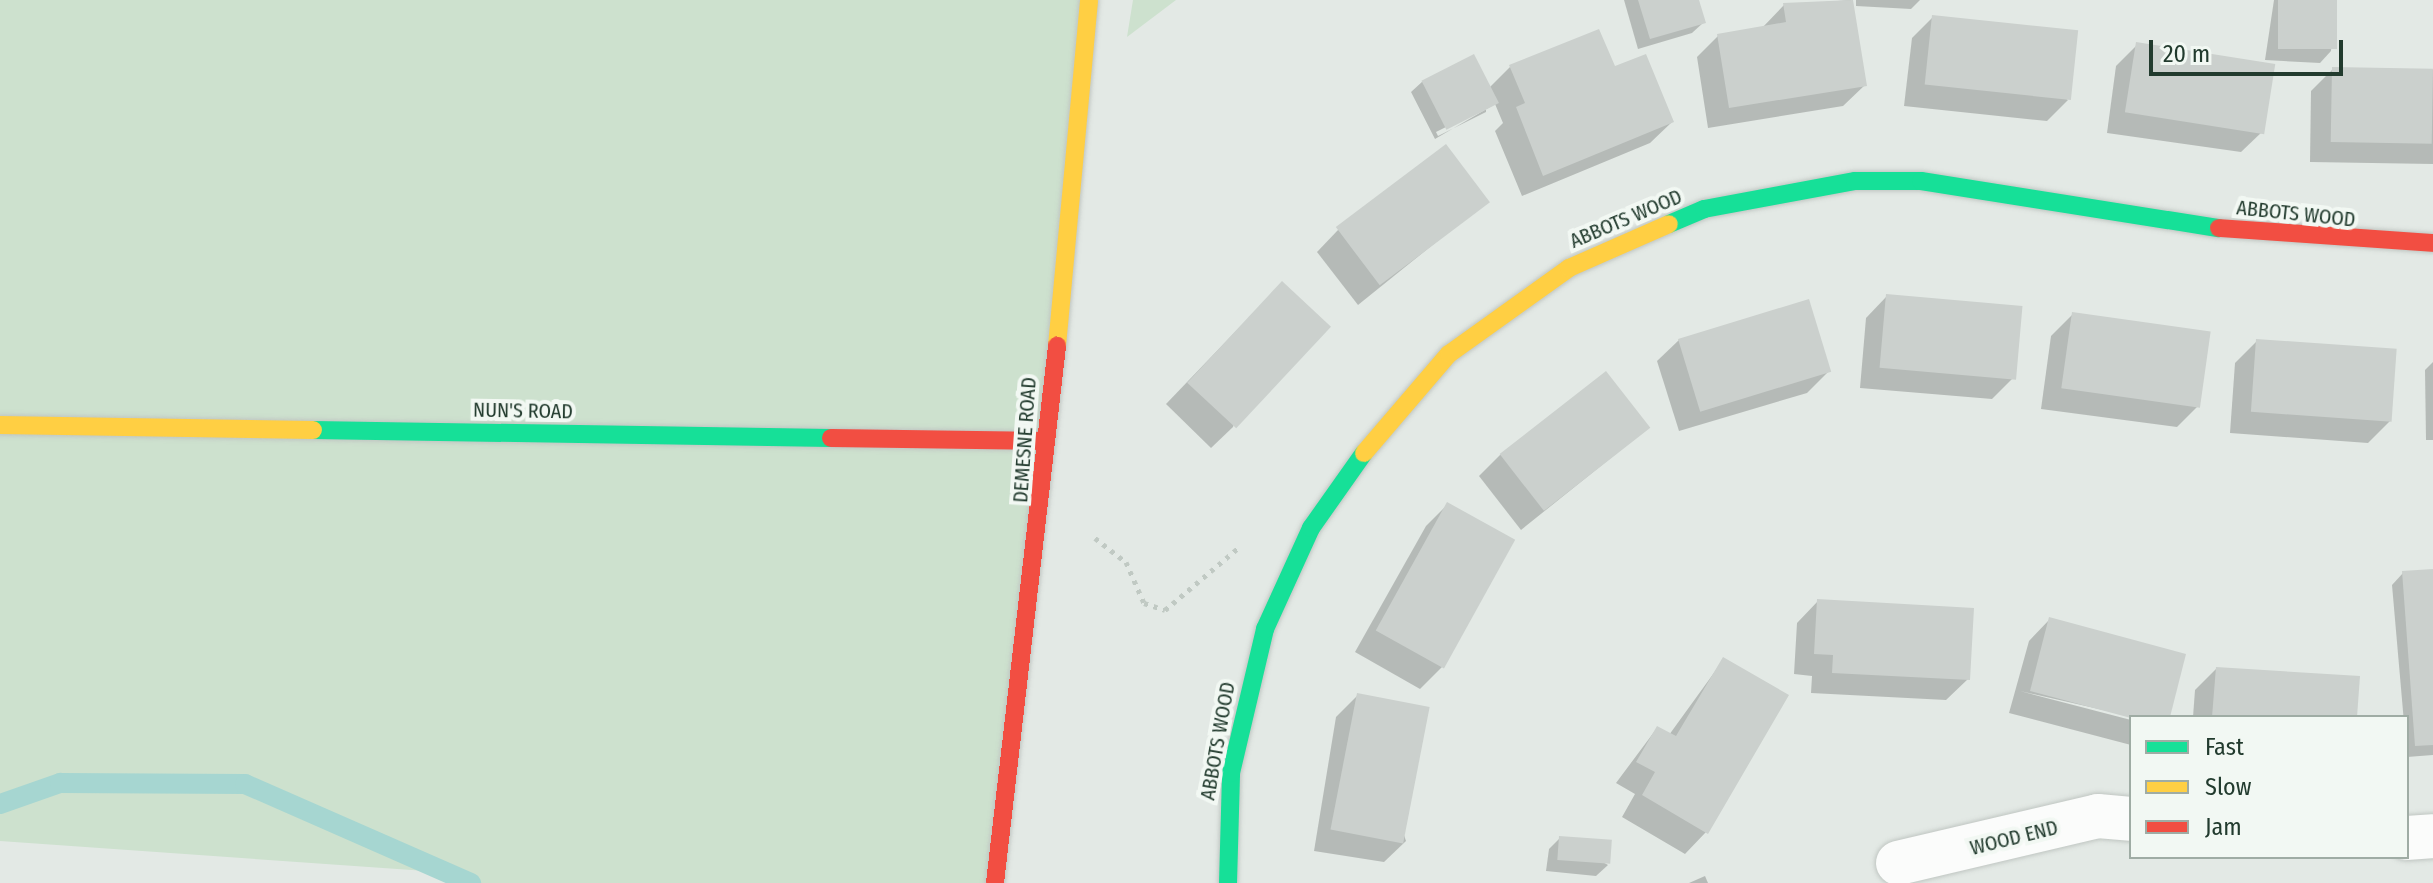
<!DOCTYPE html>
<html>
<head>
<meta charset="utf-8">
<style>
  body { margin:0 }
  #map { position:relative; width:2433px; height:883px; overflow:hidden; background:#e3e9e5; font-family:"Fira Sans Condensed",sans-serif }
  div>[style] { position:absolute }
  .green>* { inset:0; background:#cde1ce }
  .shadow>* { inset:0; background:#0003 }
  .stream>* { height:20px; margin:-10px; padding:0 10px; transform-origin:10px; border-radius:10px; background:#a6d6d1 }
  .building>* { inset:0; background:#cbd0cd; transform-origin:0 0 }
  .path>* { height:5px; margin-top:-2.5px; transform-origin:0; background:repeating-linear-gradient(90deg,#c0c9c3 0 4px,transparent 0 10px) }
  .roads { filter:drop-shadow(0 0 2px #c0c6c2) drop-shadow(0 0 2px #c0c6c2) }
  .street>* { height:44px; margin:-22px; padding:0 22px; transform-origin:22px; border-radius:22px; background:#fbfcfb }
  .fast>* { height:18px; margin:-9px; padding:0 9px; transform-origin:9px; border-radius:9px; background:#16e098 }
  .slow>* { height:18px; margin:-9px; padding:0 9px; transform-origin:9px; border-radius:9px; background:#ffcf43 }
  .jam>* { height:18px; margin:-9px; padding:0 9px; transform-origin:9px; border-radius:9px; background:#f24e42 }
  span { translate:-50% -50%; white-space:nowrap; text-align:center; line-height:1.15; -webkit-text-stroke:8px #f2f8f3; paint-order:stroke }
  .street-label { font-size:20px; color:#223b2e }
  .legend { position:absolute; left:2129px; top:715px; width:280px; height:144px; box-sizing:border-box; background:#f2f8f3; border:2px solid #9faca4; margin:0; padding:10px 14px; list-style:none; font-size:24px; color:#223b2e }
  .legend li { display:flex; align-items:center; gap:16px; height:40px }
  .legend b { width:40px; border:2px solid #9faca4 }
  .scale { position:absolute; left:2149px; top:40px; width:194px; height:36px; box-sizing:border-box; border:4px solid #223b2e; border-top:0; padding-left:10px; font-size:24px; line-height:28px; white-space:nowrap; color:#223b2e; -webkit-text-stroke:6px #f2f8f3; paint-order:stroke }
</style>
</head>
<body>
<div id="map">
  <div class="green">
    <i style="clip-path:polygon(0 0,1089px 0,995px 883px,474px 883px,426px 871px,0 841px)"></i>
    <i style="clip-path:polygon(1133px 0,1176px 0,1127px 37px)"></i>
  </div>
  <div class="shadow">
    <i style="clip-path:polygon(1624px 0,1697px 0,1704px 22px,1692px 33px,1638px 49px)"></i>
    <i style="clip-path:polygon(1851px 0,1865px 85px,1843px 106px,1708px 128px,1697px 57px,1718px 36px,1762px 28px,1784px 5px)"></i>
    <i style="clip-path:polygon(1856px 0,1920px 0,1911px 9px,1856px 6px)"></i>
    <i style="clip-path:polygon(2274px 0,2335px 0,2331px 51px,2320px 63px,2265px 60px)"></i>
    <i style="clip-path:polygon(1933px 17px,2068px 100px,2047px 121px,1904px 106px,1912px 38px)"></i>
    <i style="clip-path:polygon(2137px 45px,2263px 131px,2241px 152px,2107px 133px,2116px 66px)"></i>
    <i style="clip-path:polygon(evenodd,1510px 67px,1614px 69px,1672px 122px,1650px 143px,1522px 196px,1495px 131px,1503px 123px,1495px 104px,1435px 139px,1411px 92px,1423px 81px,1489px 88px,1510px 67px,1486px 107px,1486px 112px,1438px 136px,1436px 132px,1486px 107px)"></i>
    <i style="clip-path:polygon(2333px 69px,2433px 70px,2433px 164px,2310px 162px,2311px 91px)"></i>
    <i style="clip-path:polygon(1487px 201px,1358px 305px,1317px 252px,1338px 230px)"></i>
    <i style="clip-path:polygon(1887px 296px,2013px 378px,1992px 399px,1860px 388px,1866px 318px)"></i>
    <i style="clip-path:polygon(1261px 305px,1233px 427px,1211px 448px,1166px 404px)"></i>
    <i style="clip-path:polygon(2073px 314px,2199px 405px,2177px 427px,2041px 409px,2051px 336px)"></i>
    <i style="clip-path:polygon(1679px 340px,1828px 372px,1807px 393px,1679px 431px,1657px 361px)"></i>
    <i style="clip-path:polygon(2257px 341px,2390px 421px,2368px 443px,2230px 433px,2235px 363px)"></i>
    <i style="clip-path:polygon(2433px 362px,2433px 440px,2426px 440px,2425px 370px)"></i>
    <i style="clip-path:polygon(1648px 428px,1521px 530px,1479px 476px,1500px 455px)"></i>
    <i style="clip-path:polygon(1447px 505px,1442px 667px,1420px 689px,1355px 652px,1426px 526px)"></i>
    <i style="clip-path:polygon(2433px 571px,2433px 755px,2407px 757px,2392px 585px,2403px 573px)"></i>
    <i style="clip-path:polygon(1818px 601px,1968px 679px,1946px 700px,1811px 693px,1812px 676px,1794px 674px,1797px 623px)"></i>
    <i style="clip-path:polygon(2050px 619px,2134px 717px,2020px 691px,2131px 720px,2131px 745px,2009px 713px,2029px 641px)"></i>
    <i style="clip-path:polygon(1724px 659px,1706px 832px,1685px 854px,1622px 817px,1635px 794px,1616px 783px,1657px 728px,1669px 735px)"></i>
    <i style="clip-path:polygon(2216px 669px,2355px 717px,2193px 717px,2195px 690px)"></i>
    <i style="clip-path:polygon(1358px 695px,1406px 841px,1384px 862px,1314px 851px,1336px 717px)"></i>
    <i style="clip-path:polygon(1560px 838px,1608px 865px,1596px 876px,1546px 871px,1549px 849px)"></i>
    <i style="clip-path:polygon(1705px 876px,1708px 883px,1689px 883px)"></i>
  </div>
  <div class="stream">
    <i style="left:0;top:804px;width:64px;rotate:-19.3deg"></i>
    <i style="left:60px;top:783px;width:185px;rotate:0.3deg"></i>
    <i style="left:245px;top:784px;width:247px;rotate:23.7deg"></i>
  </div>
  <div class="building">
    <i style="clip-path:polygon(1638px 0,1699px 0,1706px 23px,1650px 39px)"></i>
    <i style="clip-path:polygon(1853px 0,1867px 86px,1729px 108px,1717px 34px,1786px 22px,1783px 3px)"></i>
    <i style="left:2278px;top:0;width:59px;height:49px"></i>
    <i style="left:1932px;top:15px;width:147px;height:70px;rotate:6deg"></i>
    <i style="clip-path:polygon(1599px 29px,1615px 66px,1646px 54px,1674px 122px,1543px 176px,1516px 107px,1525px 103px,1509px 65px)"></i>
    <i style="left:2136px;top:42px;width:141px;height:71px;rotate:9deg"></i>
    <i style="left:1474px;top:54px;width:55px;height:59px;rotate:63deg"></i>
    <i style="left:2332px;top:67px;width:101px;height:75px;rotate:1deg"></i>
    <i style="left:1446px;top:144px;width:73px;height:138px;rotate:53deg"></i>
    <i style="left:1282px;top:281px;width:67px;height:139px;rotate:43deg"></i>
    <i style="left:1886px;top:294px;width:137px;height:74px;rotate:5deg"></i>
    <i style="left:1809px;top:299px;width:76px;height:137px;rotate:73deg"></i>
    <i style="left:2072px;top:312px;width:140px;height:77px;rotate:8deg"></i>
    <i style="left:2256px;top:339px;width:141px;height:73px;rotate:4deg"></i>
    <i style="left:1606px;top:371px;width:72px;height:135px;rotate:52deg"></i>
    <i style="left:1447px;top:502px;width:78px;height:147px;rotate:29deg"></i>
    <i style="clip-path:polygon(2433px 569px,2433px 745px,2415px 746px,2402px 571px)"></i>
    <i style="clip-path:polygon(1817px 599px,1974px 608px,1970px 680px,1832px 673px,1833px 655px,1814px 654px)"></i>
    <i style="clip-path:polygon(2049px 617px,2186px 654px,2170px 717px,2131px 718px,2030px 691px)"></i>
    <i style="clip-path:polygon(1723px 657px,1789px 695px,1708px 834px,1642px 795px,1655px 772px,1636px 762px,1657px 726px,1676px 736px)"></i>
    <i style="clip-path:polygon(2216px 667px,2360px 676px,2357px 717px,2212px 717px)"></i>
    <i style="left:1357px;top:693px;width:74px;height:139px;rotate:11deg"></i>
    <i style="left:1559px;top:836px;width:53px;height:24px;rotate:4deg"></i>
  </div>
  <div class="path">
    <i style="left:1095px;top:538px;width:39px;rotate:38deg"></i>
    <i style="left:1126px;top:562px;width:45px;rotate:66.3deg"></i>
    <i style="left:1144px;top:603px;width:22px;rotate:18deg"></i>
    <i style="left:1165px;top:610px;width:96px;rotate:-40.3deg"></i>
  </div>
  <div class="roads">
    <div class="street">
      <i style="left:2407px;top:838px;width:26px;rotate:-4deg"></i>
      <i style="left:1898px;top:863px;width:205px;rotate:-13.2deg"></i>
      <i style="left:2098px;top:816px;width:33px;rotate:5deg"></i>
    </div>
    <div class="fast">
      <i style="left:1669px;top:224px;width:38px;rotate:-23deg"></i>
      <i style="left:1704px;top:209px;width:154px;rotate:-10.5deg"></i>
      <i style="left:1855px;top:181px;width:66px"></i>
      <i style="left:1921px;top:181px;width:302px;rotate:9deg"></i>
      <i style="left:313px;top:430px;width:518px;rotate:0.88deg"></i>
      <i style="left:1228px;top:883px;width:110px;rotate:-88.4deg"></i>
      <i style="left:1231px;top:773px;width:148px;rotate:-76.7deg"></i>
      <i style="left:1265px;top:629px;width:111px;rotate:-65.5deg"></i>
      <i style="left:1311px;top:528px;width:92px;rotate:-54.8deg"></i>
    </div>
    <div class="slow">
      <i style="left:1057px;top:346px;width:347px;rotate:-84.7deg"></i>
      <i style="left:0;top:425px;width:313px;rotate:0.9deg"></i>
      <i style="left:1364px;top:453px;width:130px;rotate:-49.4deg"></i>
      <i style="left:1449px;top:354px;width:148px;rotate:-35.6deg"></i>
      <i style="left:1569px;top:268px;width:109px;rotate:-23.7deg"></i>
    </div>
    <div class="jam">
      <i style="left:2219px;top:228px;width:215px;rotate:4deg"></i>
      <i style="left:831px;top:438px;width:215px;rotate:0.8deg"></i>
      <i style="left:995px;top:883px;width:541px;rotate:-83.41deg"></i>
    </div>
  </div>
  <div class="street-label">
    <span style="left:2296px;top:214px;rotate:6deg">ABBOTS WOOD</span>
    <span style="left:1626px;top:219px;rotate:-23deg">ABBOTS WOOD</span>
    <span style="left:523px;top:411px;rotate:1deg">NUN'S ROAD</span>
    <span style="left:1025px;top:440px;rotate:-86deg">DEMESNE ROAD</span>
    <span style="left:1218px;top:741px;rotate:-80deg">ABBOTS WOOD</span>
    <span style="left:2014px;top:838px;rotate:-14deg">WOOD END</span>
  </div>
  <ul class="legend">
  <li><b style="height:10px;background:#16e098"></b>Fast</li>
  <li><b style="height:10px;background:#ffcf43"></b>Slow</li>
  <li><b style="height:10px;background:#f24e42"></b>Jam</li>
  </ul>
  <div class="scale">20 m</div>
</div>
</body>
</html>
